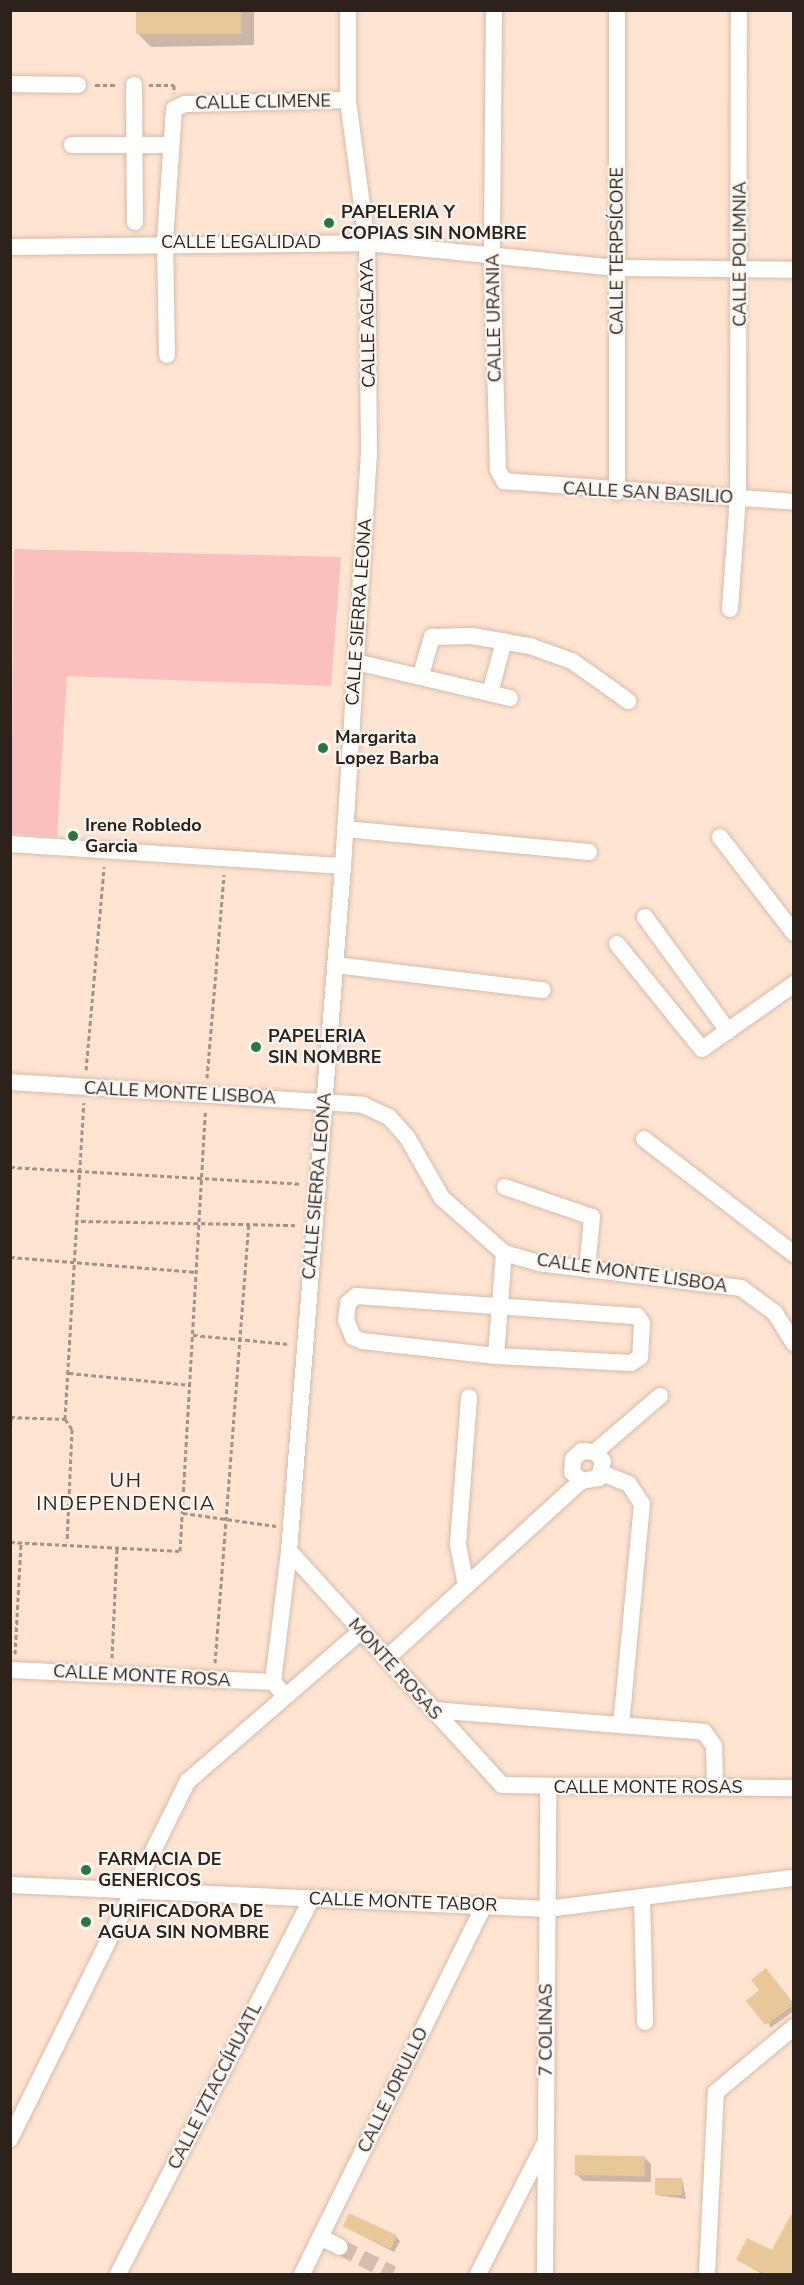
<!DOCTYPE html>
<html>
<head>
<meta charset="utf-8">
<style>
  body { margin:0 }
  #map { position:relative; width:804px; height:2285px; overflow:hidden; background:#fee4d1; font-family:"Nunito Sans",sans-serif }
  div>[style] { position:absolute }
  .green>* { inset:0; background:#fbc0bd }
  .shadow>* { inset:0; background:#0003 }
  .building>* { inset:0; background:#e8c898; transform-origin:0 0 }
  .minor-tunnel>* { height:16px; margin-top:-8px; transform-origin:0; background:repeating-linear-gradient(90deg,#d4bdad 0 16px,transparent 0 24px) }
  .path>* { height:3px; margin-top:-1.5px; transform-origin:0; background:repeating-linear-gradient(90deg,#a59284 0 4.5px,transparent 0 7.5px) }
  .roads { filter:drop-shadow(0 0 2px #d5bca9) drop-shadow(0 0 2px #d5bca9) }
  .minor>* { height:16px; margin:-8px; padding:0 8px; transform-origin:8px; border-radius:8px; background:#fff }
  .dots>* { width:16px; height:16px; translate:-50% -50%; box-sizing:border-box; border:3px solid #fbf6f2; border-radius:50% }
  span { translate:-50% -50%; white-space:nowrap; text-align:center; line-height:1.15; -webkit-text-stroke:4.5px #fbf6f2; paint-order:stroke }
  .street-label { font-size:18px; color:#2c221b }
  .poi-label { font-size:18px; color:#2c221b; font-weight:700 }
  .left { translate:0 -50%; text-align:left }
  .neighbourhood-label { font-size:20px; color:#372415; letter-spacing:1.5px }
  .frame { position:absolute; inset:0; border:12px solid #2c221b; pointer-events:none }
</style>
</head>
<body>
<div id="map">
  <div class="green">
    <i style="clip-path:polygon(14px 549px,341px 557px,331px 686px,67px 676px,57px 837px,11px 833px)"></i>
  </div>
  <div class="shadow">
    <i style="clip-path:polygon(138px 10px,254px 10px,254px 45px,151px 47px,138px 34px)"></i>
    <i style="clip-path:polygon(770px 1974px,794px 2004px,794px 2011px,770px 2028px,761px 1991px)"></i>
    <i style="clip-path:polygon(644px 2157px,651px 2164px,651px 2182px,583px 2181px,576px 2174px)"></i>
    <i style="clip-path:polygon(682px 2179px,686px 2199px,656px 2195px)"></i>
    <i style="clip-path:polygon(794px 2217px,794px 2274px,762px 2274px,738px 2260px,773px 2252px)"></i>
    <i style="clip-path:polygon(345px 2227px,396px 2237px,400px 2241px,394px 2252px)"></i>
  </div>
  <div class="building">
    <i style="left:136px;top:10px;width:105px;height:24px"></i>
    <i style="clip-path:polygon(766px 1968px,794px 2005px,765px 2025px,746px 2001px,759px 1990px,751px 1980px)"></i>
    <i style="left:575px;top:2155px;width:70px;height:20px;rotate:1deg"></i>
    <i style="left:655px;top:2178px;width:27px;height:17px"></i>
    <i style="clip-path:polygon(794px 2209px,794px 2274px,765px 2274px,736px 2260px,747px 2238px,772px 2250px)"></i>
    <i style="left:349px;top:2213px;width:53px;height:15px;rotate:25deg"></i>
  </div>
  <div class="minor-tunnel">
    <i style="left:340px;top:2247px;width:59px;rotate:27deg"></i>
  </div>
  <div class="path">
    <i style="left:95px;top:85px;width:23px"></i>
    <i style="left:149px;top:85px;width:25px"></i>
    <i style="left:174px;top:85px;width:8px;rotate:90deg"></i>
    <i style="left:86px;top:1070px;width:204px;rotate:-84.9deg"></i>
    <i style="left:207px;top:1078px;width:204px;rotate:-85.2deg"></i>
    <i style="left:10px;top:1167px;width:292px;rotate:3.3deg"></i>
    <i style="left:81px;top:1221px;width:217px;rotate:1.1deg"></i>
    <i style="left:10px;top:1257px;width:188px;rotate:4.6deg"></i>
    <i style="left:193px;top:1335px;width:97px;rotate:5.3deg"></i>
    <i style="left:69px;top:1373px;width:122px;rotate:5.7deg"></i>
    <i style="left:10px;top:1417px;width:55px;rotate:2.1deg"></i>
    <i style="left:65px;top:1419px;width:12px;rotate:55deg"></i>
    <i style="left:72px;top:1429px;width:113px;rotate:92.5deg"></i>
    <i style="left:65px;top:1419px;width:317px;rotate:-86.6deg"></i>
    <i style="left:10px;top:1444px;width:27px;rotate:-88deg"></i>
    <i style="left:183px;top:1513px;width:94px;rotate:8deg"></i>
    <i style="left:10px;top:1542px;width:170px;rotate:3deg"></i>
    <i style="left:180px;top:1551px;width:441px;rotate:-86.7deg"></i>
    <i style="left:15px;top:1654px;width:112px;rotate:-86.9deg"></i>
    <i style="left:112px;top:1658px;width:112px;rotate:-87.4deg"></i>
    <i style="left:215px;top:1663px;width:441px;rotate:-85.6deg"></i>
  </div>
  <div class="roads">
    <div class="minor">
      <i style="left:494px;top:10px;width:247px;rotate:90.5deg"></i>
      <i style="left:492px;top:257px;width:213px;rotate:88.4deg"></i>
      <i style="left:498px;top:470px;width:13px;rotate:61deg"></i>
      <i style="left:504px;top:481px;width:291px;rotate:4.1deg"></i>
      <i style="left:617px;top:10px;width:482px;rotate:90deg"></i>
      <i style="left:10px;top:84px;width:68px;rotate:0.8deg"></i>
      <i style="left:134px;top:85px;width:137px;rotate:89.6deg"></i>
      <i style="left:72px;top:145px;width:96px"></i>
      <i style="left:10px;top:247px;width:357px;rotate:-0.6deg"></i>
      <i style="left:367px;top:243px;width:251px;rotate:5.7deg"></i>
      <i style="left:617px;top:268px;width:177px;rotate:0.6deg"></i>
      <i style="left:167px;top:355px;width:114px;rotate:-91deg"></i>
      <i style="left:165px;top:241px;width:132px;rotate:-86.1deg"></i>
      <i style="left:174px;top:109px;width:12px;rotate:-24deg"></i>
      <i style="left:185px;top:104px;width:163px;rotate:-1.4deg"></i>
      <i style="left:730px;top:609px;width:112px;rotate:-85.9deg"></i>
      <i style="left:738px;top:497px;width:487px;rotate:-89.9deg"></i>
      <i style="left:356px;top:662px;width:158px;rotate:13.2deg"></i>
      <i style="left:421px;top:675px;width:40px;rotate:-74deg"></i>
      <i style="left:432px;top:637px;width:40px;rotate:-1.4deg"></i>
      <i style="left:472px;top:636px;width:59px;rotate:9.8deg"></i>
      <i style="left:530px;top:646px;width:45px;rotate:19.7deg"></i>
      <i style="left:572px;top:661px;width:69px;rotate:35.5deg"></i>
      <i style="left:490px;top:693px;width:54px;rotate:-74.9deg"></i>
      <i style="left:345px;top:829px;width:245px;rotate:5.4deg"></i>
      <i style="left:720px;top:837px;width:121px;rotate:52.4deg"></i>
      <i style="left:10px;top:844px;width:334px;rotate:3.8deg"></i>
      <i style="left:645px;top:917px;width:141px;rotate:53.9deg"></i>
      <i style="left:617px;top:944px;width:135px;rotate:51deg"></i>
      <i style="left:702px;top:1049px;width:113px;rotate:-35.2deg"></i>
      <i style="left:335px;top:965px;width:209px;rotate:6.9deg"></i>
      <i style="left:10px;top:1082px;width:354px;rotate:3.7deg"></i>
      <i style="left:363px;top:1105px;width:29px;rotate:25deg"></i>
      <i style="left:389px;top:1117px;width:27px;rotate:48deg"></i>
      <i style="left:407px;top:1137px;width:70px;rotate:60.2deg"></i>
      <i style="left:442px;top:1198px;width:83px;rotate:41.6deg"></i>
      <i style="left:504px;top:1253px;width:35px;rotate:16deg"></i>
      <i style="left:538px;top:1263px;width:205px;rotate:7deg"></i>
      <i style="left:741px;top:1288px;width:42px;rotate:36.3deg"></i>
      <i style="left:775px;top:1313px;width:36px;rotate:58deg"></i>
      <i style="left:644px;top:1139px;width:189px;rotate:37.5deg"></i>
      <i style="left:505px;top:1187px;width:92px;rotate:19deg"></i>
      <i style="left:592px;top:1217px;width:53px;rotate:95.4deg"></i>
      <i style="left:356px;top:1296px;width:282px;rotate:4.1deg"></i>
      <i style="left:637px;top:1316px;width:9px;rotate:54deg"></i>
      <i style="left:642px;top:1323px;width:34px;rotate:93deg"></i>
      <i style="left:640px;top:1357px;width:11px;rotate:146deg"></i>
      <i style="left:631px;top:1363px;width:135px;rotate:-177deg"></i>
      <i style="left:496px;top:1356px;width:135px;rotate:-173.6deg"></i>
      <i style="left:362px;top:1341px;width:10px;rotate:-156deg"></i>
      <i style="left:353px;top:1337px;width:18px;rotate:-112deg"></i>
      <i style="left:346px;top:1320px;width:17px;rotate:-83deg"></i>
      <i style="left:348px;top:1303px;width:11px;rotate:-41deg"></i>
      <i style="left:496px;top:1356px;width:103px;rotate:-85.6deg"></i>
      <i style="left:595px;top:1452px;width:86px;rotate:-40.7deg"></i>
      <i style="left:602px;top:1473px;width:29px;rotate:22deg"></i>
      <i style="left:629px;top:1484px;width:24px;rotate:57deg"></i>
      <i style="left:642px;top:1504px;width:222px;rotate:95.4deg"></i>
      <i style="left:289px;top:1551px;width:316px;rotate:47.7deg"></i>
      <i style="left:502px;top:1785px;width:292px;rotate:0.6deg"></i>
      <i style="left:466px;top:1586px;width:43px;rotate:-100.8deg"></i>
      <i style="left:458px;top:1544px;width:147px;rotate:-85.7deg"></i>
      <i style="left:386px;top:1659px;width:264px;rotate:-42.4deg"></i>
      <i style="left:581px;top:1481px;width:18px;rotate:-9deg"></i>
      <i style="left:599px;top:1478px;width:17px;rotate:-77deg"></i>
      <i style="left:603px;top:1461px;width:12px;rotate:-132deg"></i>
      <i style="left:595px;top:1452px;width:13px;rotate:-176deg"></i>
      <i style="left:582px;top:1451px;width:12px;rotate:138deg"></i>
      <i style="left:573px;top:1459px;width:13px;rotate:94deg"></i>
      <i style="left:572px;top:1472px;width:13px;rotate:45deg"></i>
      <i style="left:10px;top:1670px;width:263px;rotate:2.6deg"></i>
      <i style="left:284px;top:1695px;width:17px;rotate:-130deg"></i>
      <i style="left:273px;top:1682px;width:132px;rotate:-83deg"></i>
      <i style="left:289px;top:1551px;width:687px;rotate:-85.49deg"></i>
      <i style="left:343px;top:866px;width:410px;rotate:-86.4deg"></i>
      <i style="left:369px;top:457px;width:214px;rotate:-90.5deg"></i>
      <i style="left:367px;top:243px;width:144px;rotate:-97.6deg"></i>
      <i style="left:348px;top:100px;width:90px;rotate:-90deg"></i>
      <i style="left:433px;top:1710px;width:272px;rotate:4.6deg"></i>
      <i style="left:704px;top:1732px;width:17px;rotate:54deg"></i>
      <i style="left:714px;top:1746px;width:41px;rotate:88.6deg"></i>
      <i style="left:10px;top:1885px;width:538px;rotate:2.56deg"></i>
      <i style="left:547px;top:1909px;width:249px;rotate:-7.2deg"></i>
      <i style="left:642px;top:1897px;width:125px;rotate:88.6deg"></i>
      <i style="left:10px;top:2139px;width:400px;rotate:-63.6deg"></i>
      <i style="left:188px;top:1781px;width:229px;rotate:-40.9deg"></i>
      <i style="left:320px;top:2237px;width:22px;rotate:27deg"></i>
      <i style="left:118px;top:2274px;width:423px;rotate:-62.7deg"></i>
      <i style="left:302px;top:2274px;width:411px;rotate:-63.7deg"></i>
      <i style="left:478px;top:2274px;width:143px;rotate:-62.9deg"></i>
      <i style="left:545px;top:2274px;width:488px;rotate:-89.6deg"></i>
      <i style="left:707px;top:2274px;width:182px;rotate:-87.2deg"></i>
      <i style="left:716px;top:2092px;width:102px;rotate:-39.8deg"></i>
    </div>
  </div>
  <div class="dots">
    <i style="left:329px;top:223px;background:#2c7644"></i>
    <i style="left:323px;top:748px;background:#2c7644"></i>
    <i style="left:73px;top:836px;background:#2c7644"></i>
    <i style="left:256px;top:1047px;background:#2c7644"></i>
    <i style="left:86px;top:1870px;background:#2c7644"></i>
    <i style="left:86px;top:1922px;background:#2c7644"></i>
  </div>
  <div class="street-label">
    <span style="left:263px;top:102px;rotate:-1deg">CALLE CLIMENE</span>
    <span style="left:241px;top:242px">CALLE LEGALIDAD</span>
    <span style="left:617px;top:251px;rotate:-90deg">CALLE TERPSÍCORE</span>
    <span style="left:740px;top:254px;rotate:-90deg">CALLE POLIMNIA</span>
    <span style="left:494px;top:318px;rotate:-91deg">CALLE URANIA</span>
    <span style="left:368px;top:323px;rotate:-91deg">CALLE AGLAYA</span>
    <span style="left:648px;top:493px;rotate:3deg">CALLE SAN BASILIO</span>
    <span style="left:359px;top:612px;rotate:-86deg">CALLE SIERRA LEONA</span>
    <span style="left:180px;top:1093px;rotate:3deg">CALLE MONTE LISBOA</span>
    <span style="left:317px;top:1186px;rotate:-85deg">CALLE SIERRA LEONA</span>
    <span style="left:632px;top:1273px;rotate:8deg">CALLE MONTE LISBOA</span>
    <span style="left:395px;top:1669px;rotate:48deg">MONTE ROSAS</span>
    <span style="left:142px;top:1676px;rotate:3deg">CALLE MONTE ROSA</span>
    <span style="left:648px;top:1787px">CALLE MONTE ROSAS</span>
    <span style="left:403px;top:1902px;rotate:2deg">CALLE MONTE TABOR</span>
    <span style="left:546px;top:2030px;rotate:-90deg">7 COLINAS</span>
    <span style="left:215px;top:2086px;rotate:-63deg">CALLE IZTACCÍHUATL</span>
    <span style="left:393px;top:2090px;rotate:-64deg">CALLE JORULLO</span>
  </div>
  <div class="poi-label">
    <span class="left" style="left:341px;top:223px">PAPELERIA Y<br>COPIAS SIN NOMBRE</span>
    <span class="left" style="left:335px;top:748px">Margarita<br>Lopez Barba</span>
    <span class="left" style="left:85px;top:836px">Irene Robledo<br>Garcia</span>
    <span class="left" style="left:268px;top:1047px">PAPELERIA<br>SIN NOMBRE</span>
    <span class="left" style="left:98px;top:1870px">FARMACIA DE<br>GENERICOS</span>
    <span class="left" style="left:98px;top:1922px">PURIFICADORA DE<br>AGUA SIN NOMBRE</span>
  </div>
  <div class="neighbourhood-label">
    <span style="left:126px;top:1492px">UH<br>INDEPENDENCIA</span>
  </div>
  <div class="frame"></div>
</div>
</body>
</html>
